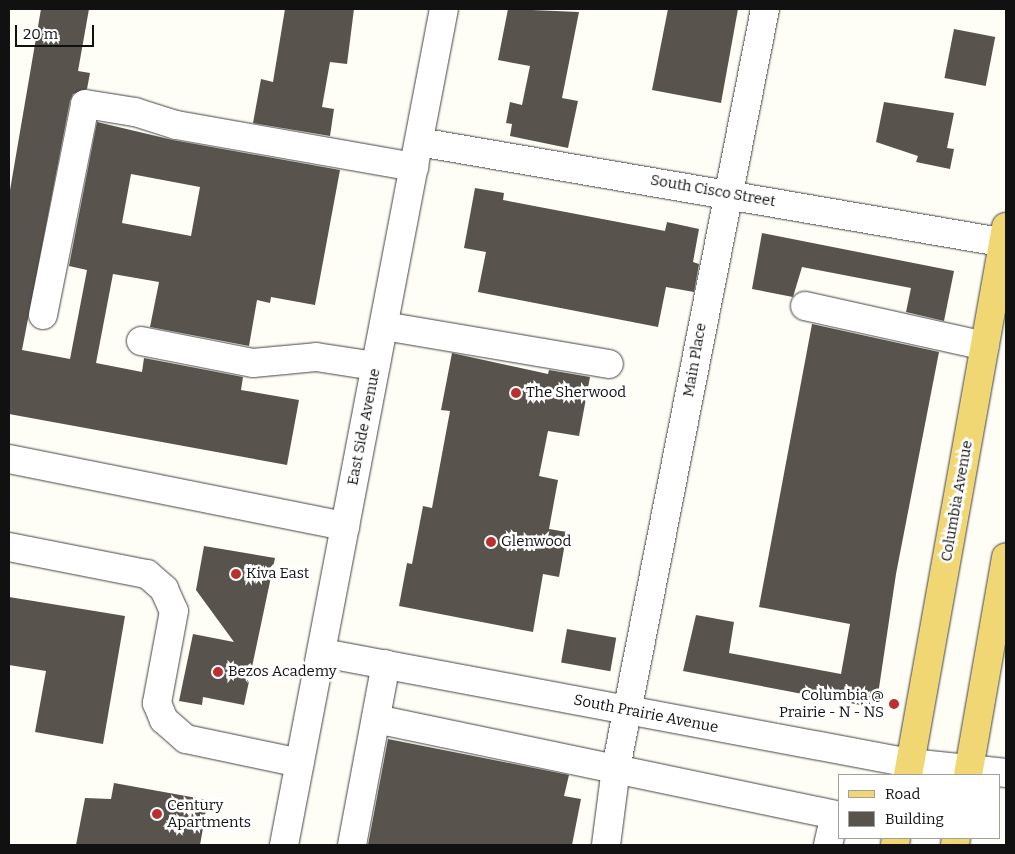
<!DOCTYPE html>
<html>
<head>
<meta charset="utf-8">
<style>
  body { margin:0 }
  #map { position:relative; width:1015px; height:854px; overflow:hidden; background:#fefdf6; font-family:Bitter,serif }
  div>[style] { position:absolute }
  .building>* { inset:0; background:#59534e; transform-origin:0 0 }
  .roads { filter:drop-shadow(0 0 1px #444) drop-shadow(0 0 1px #444) }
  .minor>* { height:28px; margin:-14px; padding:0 14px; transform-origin:14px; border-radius:14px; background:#fff }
  .major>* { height:28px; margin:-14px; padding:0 14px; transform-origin:14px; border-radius:14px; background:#f0d774 }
  .dots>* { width:14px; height:14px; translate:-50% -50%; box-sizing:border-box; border:2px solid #fff; border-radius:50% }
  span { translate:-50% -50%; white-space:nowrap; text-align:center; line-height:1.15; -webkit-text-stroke:5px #fff; paint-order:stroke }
  .street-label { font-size:15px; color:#111 }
  .poi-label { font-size:15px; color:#111 }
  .left { translate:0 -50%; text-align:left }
  .right { translate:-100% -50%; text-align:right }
  .frame { position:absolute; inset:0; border:10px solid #111; pointer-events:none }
  .legend { position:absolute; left:838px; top:774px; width:162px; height:65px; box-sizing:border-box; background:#fff; border:1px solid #a0a0a0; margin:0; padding:6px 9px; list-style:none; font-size:15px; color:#111 }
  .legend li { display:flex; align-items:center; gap:10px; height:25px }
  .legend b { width:25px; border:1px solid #a0a0a0 }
  .scale { position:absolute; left:15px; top:25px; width:79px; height:22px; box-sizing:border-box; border:2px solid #111; border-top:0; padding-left:6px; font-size:15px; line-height:18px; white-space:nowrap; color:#111; -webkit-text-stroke:4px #fff; paint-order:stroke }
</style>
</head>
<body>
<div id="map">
  <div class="building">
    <i style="clip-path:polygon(evenodd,41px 9px,89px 9px,78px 71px,90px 73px,87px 89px,73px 94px,70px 101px,22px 350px,70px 359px,87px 270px,69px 266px,97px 122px,173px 140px,340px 170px,315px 305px,271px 297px,270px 303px,257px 300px,249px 346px,150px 327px,159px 282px,113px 274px,96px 363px,142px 372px,144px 358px,243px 377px,241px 390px,299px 400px,287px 465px,9px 414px,9px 196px,41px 9px,131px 174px,200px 187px,191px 236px,122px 223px,131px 174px)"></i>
    <i style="clip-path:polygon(285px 9px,354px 9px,347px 64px,330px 62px,322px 107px,334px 109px,330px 136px,253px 123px,261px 79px,273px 82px)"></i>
    <i style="clip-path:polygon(508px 9px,579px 12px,562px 98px,578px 101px,568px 148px,510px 136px,512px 124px,506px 123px,510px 102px,522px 105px,530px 66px,498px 60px)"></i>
    <i style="clip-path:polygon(668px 9px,738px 9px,721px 103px,652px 90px)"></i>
    <i style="left:954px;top:29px;width:42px;height:50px;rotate:11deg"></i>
    <i style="clip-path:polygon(884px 102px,954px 113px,947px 148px,954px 149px,950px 169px,916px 162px,918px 156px,876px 142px)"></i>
    <i style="clip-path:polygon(475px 188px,504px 193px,503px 200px,639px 226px,665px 231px,667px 222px,699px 229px,693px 262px,699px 264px,694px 292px,666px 287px,658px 327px,478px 292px,486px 252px,464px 248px)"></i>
    <i style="clip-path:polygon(762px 233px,954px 271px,944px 321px,906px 312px,911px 288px,802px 267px,793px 297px,752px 289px)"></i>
    <i style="clip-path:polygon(812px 324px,939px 352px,896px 574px,876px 708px,683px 671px,696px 615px,734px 622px,729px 653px,841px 674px,850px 624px,759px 607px)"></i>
    <i style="clip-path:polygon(452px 353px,548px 374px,549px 370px,590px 377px,579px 436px,548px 431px,539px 476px,558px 480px,549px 529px,567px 532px,559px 577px,543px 574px,533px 632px,399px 606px,407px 563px,412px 564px,423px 506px,432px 508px,450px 411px,441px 410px)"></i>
    <i style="clip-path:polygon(204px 546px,275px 558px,244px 705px,203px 697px,202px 705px,179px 701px,193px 634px,234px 642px,196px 590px)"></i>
    <i style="clip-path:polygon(9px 597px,125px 616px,103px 744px,35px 732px,46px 671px,9px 665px)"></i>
    <i style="left:567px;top:629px;width:50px;height:34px;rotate:10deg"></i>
    <i style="clip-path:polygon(388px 739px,569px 775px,564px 796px,581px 799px,572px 845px,368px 845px)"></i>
    <i style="clip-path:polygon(114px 783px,208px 800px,200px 845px,76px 845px,85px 798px,111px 799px)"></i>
  </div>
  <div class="roads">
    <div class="minor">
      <i style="left:419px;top:142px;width:596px;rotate:9.76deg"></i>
      <i style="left:805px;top:306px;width:184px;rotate:12.5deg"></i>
      <i style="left:43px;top:315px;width:215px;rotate:-78.7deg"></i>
      <i style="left:85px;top:104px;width:51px;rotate:9.1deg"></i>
      <i style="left:135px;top:112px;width:43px;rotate:17.6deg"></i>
      <i style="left:176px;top:125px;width:242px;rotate:10deg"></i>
      <i style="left:384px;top:326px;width:228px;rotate:9.6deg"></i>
      <i style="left:141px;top:341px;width:114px;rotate:11.1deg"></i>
      <i style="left:253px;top:363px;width:63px;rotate:-5.4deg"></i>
      <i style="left:316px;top:357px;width:60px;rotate:8.7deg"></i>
      <i style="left:9px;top:459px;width:343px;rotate:11.3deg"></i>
      <i style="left:9px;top:547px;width:141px;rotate:11.1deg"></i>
      <i style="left:147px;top:574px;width:23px;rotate:41deg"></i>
      <i style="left:164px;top:589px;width:24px;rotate:66deg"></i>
      <i style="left:174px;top:611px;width:94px;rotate:100.5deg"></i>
      <i style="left:157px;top:703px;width:18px;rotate:68deg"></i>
      <i style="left:164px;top:720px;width:29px;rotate:41deg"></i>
      <i style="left:186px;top:739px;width:116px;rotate:11.9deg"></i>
      <i style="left:323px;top:653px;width:597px;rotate:10.61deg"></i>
      <i style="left:910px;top:763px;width:97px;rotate:5.9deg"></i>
      <i style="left:376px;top:719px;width:473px;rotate:11.8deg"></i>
      <i style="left:284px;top:845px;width:851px;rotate:-79.17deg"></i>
      <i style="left:352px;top:845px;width:184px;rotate:-79.4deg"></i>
      <i style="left:606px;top:845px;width:78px;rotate:-82.6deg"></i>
      <i style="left:616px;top:768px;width:773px;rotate:-78.89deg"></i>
      <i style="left:828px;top:845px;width:31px;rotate:-77deg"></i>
    </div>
    <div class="major">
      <i style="left:908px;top:775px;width:557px;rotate:-79.86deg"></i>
      <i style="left:968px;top:775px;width:221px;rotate:-80.1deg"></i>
      <i style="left:895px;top:845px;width:7px;rotate:-82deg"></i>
      <i style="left:955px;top:845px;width:7px;rotate:-82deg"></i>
    </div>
  </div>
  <div class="dots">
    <i style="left:516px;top:393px;background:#ba3030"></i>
    <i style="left:491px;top:542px;background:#ba3030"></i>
    <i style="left:236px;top:574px;background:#ba3030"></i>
    <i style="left:218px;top:672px;background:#ba3030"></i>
    <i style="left:894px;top:704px;background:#ba3030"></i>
    <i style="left:157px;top:814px;background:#ba3030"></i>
  </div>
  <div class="street-label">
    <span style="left:713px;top:191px;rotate:10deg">South Cisco Street</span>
    <span style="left:695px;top:360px;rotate:-80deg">Main Place</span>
    <span style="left:364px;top:427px;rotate:-79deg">East Side Avenue</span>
    <span style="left:957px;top:501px;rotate:-80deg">Columbia Avenue</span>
    <span style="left:646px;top:714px;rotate:11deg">South Prairie Avenue</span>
  </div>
  <div class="poi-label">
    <span class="left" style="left:526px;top:393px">The Sherwood</span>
    <span class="left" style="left:501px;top:542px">Glenwood</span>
    <span class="left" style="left:246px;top:574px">Kiva East</span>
    <span class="left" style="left:228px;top:672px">Bezos Academy</span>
    <span class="right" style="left:884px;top:704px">Columbia @<br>Prairie - N - NS</span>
    <span class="left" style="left:167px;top:814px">Century<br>Apartments</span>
  </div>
  <div class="frame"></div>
  <ul class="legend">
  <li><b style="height:6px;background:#f0d774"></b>Road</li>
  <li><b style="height:14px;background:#59534e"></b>Building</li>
  </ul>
  <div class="scale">20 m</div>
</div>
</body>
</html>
